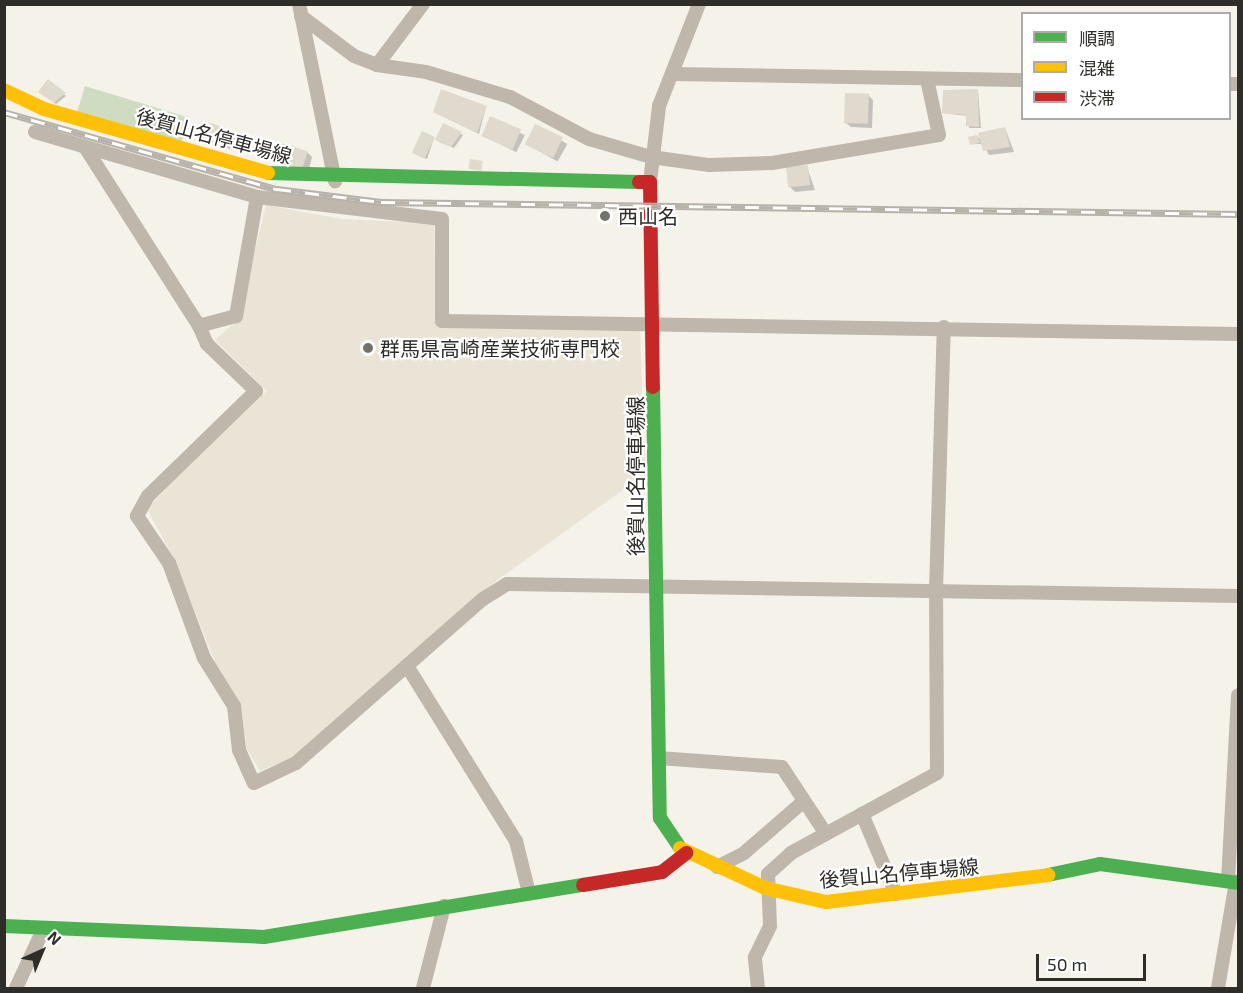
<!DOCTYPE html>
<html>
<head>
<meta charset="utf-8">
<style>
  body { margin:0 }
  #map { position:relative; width:1243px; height:993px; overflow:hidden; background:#f5f2ea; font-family:"Exo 2","Noto Sans JP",sans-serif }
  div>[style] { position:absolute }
  .built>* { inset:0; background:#eae4d7 }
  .green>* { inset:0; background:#cedcc1; transform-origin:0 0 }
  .shadow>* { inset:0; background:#0003; transform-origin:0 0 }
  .building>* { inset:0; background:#e0d9cd; transform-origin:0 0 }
  .street>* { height:14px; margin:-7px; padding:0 7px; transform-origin:7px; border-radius:7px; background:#bfb6ac }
  .fast>* { height:14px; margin:-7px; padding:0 7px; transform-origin:7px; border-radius:7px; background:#4caf50 }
  .slow>* { height:14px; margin:-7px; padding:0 7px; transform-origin:7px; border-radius:7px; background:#ffc107 }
  .jam>* { height:14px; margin:-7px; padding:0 7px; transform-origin:7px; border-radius:7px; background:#c62828 }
  .rail>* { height:7px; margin-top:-3.5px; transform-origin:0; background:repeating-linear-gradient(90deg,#fff 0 14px,#b6b1a9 0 28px); box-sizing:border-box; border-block:2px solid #b6b1a9 }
  .dots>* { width:16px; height:16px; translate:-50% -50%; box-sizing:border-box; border:3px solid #fff; border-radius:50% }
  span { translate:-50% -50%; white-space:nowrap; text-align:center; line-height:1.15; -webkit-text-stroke:4.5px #fff; paint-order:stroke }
  .street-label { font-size:20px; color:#2f2d28 }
  .poi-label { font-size:20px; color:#2f2d28 }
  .left { translate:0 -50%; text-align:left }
  .frame { position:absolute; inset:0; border:6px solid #2f2d28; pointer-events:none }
  .legend { position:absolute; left:1021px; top:12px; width:210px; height:108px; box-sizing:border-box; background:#fff; border:2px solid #acaba9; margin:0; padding:8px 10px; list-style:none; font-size:18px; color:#2f2d28 }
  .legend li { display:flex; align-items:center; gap:12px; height:30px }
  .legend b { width:30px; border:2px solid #acaba9 }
  .north { position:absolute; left:12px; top:921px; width:60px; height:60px; -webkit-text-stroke:4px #fff; paint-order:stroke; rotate:44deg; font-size:16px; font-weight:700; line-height:24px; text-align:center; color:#2f2d28 }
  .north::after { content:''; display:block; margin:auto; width:21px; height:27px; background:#2f2d28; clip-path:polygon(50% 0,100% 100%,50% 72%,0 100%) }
  .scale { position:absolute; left:1036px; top:954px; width:110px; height:27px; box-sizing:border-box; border:3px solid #2f2d28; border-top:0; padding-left:8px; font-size:18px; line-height:21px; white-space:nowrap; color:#2f2d28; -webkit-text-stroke:4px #fff; paint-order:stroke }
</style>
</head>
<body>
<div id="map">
  <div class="built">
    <i style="clip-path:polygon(266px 205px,341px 219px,434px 223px,437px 324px,640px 330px,645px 474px,496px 581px,296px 756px,260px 771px,244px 744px,239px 701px,219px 672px,173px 557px,147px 509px,215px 436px,267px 391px,215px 340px,238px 320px)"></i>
  </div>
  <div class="green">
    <i style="left:85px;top:86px;width:109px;height:28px;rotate:17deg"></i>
  </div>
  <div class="shadow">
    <i style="clip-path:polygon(48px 81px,66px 96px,56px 104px,42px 93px)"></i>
    <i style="clip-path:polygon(978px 91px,981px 128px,969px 128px,968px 116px,943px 113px)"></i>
    <i style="clip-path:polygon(868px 95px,873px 100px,872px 128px,851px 127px,846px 123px)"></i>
    <i style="clip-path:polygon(486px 107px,479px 134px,434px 112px)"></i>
    <i style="left:491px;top:118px;width:38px;height:19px;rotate:27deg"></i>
    <i style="clip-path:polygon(444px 125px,463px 135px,454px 148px,439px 142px)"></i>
    <i style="left:535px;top:126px;width:37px;height:20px;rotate:29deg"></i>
    <i style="clip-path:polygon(1005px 128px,1014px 152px,989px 155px,983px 144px,971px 144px,977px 136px,982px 141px)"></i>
    <i style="clip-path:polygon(231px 131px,236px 136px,232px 150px,204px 138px)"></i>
    <i style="clip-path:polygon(434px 138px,427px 159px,416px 154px)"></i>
    <i style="clip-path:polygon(307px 152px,312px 157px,308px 173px,278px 160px)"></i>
    <i style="clip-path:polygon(807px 167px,815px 190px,795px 192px,790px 187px)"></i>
  </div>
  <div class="building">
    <i style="clip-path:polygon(48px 79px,66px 93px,54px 103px,38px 92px)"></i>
    <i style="clip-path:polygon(441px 89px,487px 106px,477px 133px,433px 112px)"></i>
    <i style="clip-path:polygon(978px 89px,979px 127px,966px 126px,966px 115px,942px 113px,943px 90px)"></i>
    <i style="left:845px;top:93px;width:24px;height:30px;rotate:2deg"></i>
    <i style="left:490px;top:116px;width:34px;height:22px;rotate:23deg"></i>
    <i style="left:208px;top:122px;width:25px;height:17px;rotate:18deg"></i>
    <i style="clip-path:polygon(443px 123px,462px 132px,451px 147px,435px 140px)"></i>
    <i style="left:535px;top:124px;width:31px;height:23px;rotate:25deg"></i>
    <i style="clip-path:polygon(1005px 127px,1010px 147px,983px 151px,978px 133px)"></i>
    <i style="left:422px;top:131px;width:14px;height:24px;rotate:25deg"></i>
    <i style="clip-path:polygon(977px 135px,980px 143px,970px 145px,968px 137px)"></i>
    <i style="left:281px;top:143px;width:28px;height:19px;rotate:17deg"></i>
    <i style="left:470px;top:159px;width:13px;height:10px;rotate:9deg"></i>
    <i style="left:808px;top:165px;width:20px;height:22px;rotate:84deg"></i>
  </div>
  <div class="street">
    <i style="left:299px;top:4px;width:181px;rotate:78.5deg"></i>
    <i style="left:301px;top:16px;width:66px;rotate:37deg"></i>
    <i style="left:354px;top:56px;width:25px;rotate:21deg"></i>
    <i style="left:377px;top:65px;width:76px;rotate:-53deg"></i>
    <i style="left:377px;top:65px;width:49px;rotate:8.1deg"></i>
    <i style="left:426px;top:72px;width:88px;rotate:16.6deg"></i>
    <i style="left:510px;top:97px;width:89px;rotate:28deg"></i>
    <i style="left:589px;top:139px;width:65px;rotate:16.2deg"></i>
    <i style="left:651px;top:157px;width:59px;rotate:7.9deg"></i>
    <i style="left:709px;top:165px;width:63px;rotate:-1.8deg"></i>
    <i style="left:772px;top:163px;width:169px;rotate:-9.5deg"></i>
    <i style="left:939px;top:135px;width:57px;rotate:-102.1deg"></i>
    <i style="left:672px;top:74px;width:350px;rotate:1deg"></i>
    <i style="left:1230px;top:84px;width:8px"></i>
    <i style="left:35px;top:132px;width:231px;rotate:16.3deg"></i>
    <i style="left:257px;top:197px;width:186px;rotate:6.8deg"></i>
    <i style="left:442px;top:219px;width:102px;rotate:90deg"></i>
    <i style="left:442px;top:321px;width:796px;rotate:0.94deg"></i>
    <i style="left:85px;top:147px;width:212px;rotate:57.5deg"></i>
    <i style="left:650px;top:182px;width:77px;rotate:-83.2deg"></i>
    <i style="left:659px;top:106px;width:110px;rotate:-68.6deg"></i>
    <i style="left:257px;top:197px;width:121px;rotate:100deg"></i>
    <i style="left:236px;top:316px;width:38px;rotate:165deg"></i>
    <i style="left:199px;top:326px;width:20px;rotate:66deg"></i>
    <i style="left:207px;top:344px;width:68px;rotate:43.8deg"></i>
    <i style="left:256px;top:391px;width:151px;rotate:135.8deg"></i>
    <i style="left:148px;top:496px;width:23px;rotate:119deg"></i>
    <i style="left:137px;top:516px;width:57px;rotate:55.8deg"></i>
    <i style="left:169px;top:563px;width:101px;rotate:69.8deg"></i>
    <i style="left:204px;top:658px;width:57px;rotate:58deg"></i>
    <i style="left:234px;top:706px;width:44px;rotate:83.5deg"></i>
    <i style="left:239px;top:750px;width:36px;rotate:66deg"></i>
    <i style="left:254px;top:783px;width:47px;rotate:-25.5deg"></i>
    <i style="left:296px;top:763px;width:249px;rotate:-41.3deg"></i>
    <i style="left:483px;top:599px;width:28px;rotate:-32deg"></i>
    <i style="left:507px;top:584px;width:731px;rotate:0.94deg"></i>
    <i style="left:407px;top:666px;width:206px;rotate:58.1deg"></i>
    <i style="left:516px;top:841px;width:54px;rotate:76deg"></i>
    <i style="left:659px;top:758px;width:123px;rotate:4.2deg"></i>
    <i style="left:782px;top:767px;width:80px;rotate:56.7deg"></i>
    <i style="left:862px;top:814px;width:87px;rotate:67deg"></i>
    <i style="left:717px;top:867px;width:30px;rotate:-27deg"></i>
    <i style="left:744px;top:853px;width:79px;rotate:-40.9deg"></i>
    <i style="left:1228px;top:881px;width:186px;rotate:-86.9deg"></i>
    <i style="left:16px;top:988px;width:66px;rotate:-65deg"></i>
    <i style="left:423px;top:988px;width:85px;rotate:-75.6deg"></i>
    <i style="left:758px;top:988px;width:31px;rotate:-96deg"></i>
    <i style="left:755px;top:957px;width:34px;rotate:-64deg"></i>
    <i style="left:770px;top:926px;width:52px;rotate:-92.2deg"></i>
    <i style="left:768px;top:874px;width:31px;rotate:-42deg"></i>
    <i style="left:791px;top:853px;width:166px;rotate:-28.7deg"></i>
    <i style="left:937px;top:773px;width:182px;rotate:-90.3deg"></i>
    <i style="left:936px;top:591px;width:264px;rotate:-88.3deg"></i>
    <i style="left:1218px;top:988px;width:108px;rotate:-80.4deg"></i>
  </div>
  <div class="fast">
    <i style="left:268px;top:173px;width:371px;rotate:1.4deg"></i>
    <i style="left:653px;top:387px;width:431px;rotate:89.1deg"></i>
    <i style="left:660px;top:818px;width:36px;rotate:56deg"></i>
    <i style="left:1048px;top:875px;width:53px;rotate:-11.9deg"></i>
    <i style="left:1100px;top:864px;width:139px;rotate:7.8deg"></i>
    <i style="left:4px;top:926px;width:260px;rotate:2.4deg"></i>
    <i style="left:264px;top:937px;width:323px;rotate:-9.3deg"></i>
  </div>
  <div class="slow">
    <i style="left:4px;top:90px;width:44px;rotate:25.4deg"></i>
    <i style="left:44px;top:109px;width:233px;rotate:15.9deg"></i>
    <i style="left:680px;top:848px;width:94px;rotate:25.2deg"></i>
    <i style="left:765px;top:888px;width:63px;rotate:12.9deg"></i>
    <i style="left:826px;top:902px;width:224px;rotate:-6.9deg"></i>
  </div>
  <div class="jam">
    <i style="left:639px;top:182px;width:11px"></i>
    <i style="left:650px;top:182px;width:205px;rotate:89.2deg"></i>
    <i style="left:583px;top:885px;width:80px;rotate:-9.3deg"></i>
    <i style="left:662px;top:872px;width:31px;rotate:-38deg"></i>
  </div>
  <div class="rail">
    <i style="left:4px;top:112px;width:284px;rotate:15.8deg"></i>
    <i style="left:277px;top:189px;width:105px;rotate:7.1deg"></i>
    <i style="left:381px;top:202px;width:857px;rotate:0.8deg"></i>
  </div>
  <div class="dots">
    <i style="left:605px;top:216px;background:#74726c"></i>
    <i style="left:368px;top:348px;background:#74726c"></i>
  </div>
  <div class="street-label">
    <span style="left:214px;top:136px;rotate:15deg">後賀山名停車場線</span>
    <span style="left:635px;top:476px;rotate:-90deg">後賀山名停車場線</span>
    <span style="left:899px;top:873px;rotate:-5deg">後賀山名停車場線</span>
  </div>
  <div class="poi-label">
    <span class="left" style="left:618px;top:216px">西山名</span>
    <span class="left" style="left:380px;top:348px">群馬県高崎産業技術専門校</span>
  </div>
  <div class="frame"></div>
  <ul class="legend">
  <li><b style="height:8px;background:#4caf50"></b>順調</li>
  <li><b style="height:8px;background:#ffc107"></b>混雑</li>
  <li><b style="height:8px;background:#c62828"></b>渋滞</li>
  </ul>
  <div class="north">N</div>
  <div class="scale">50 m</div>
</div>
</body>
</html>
